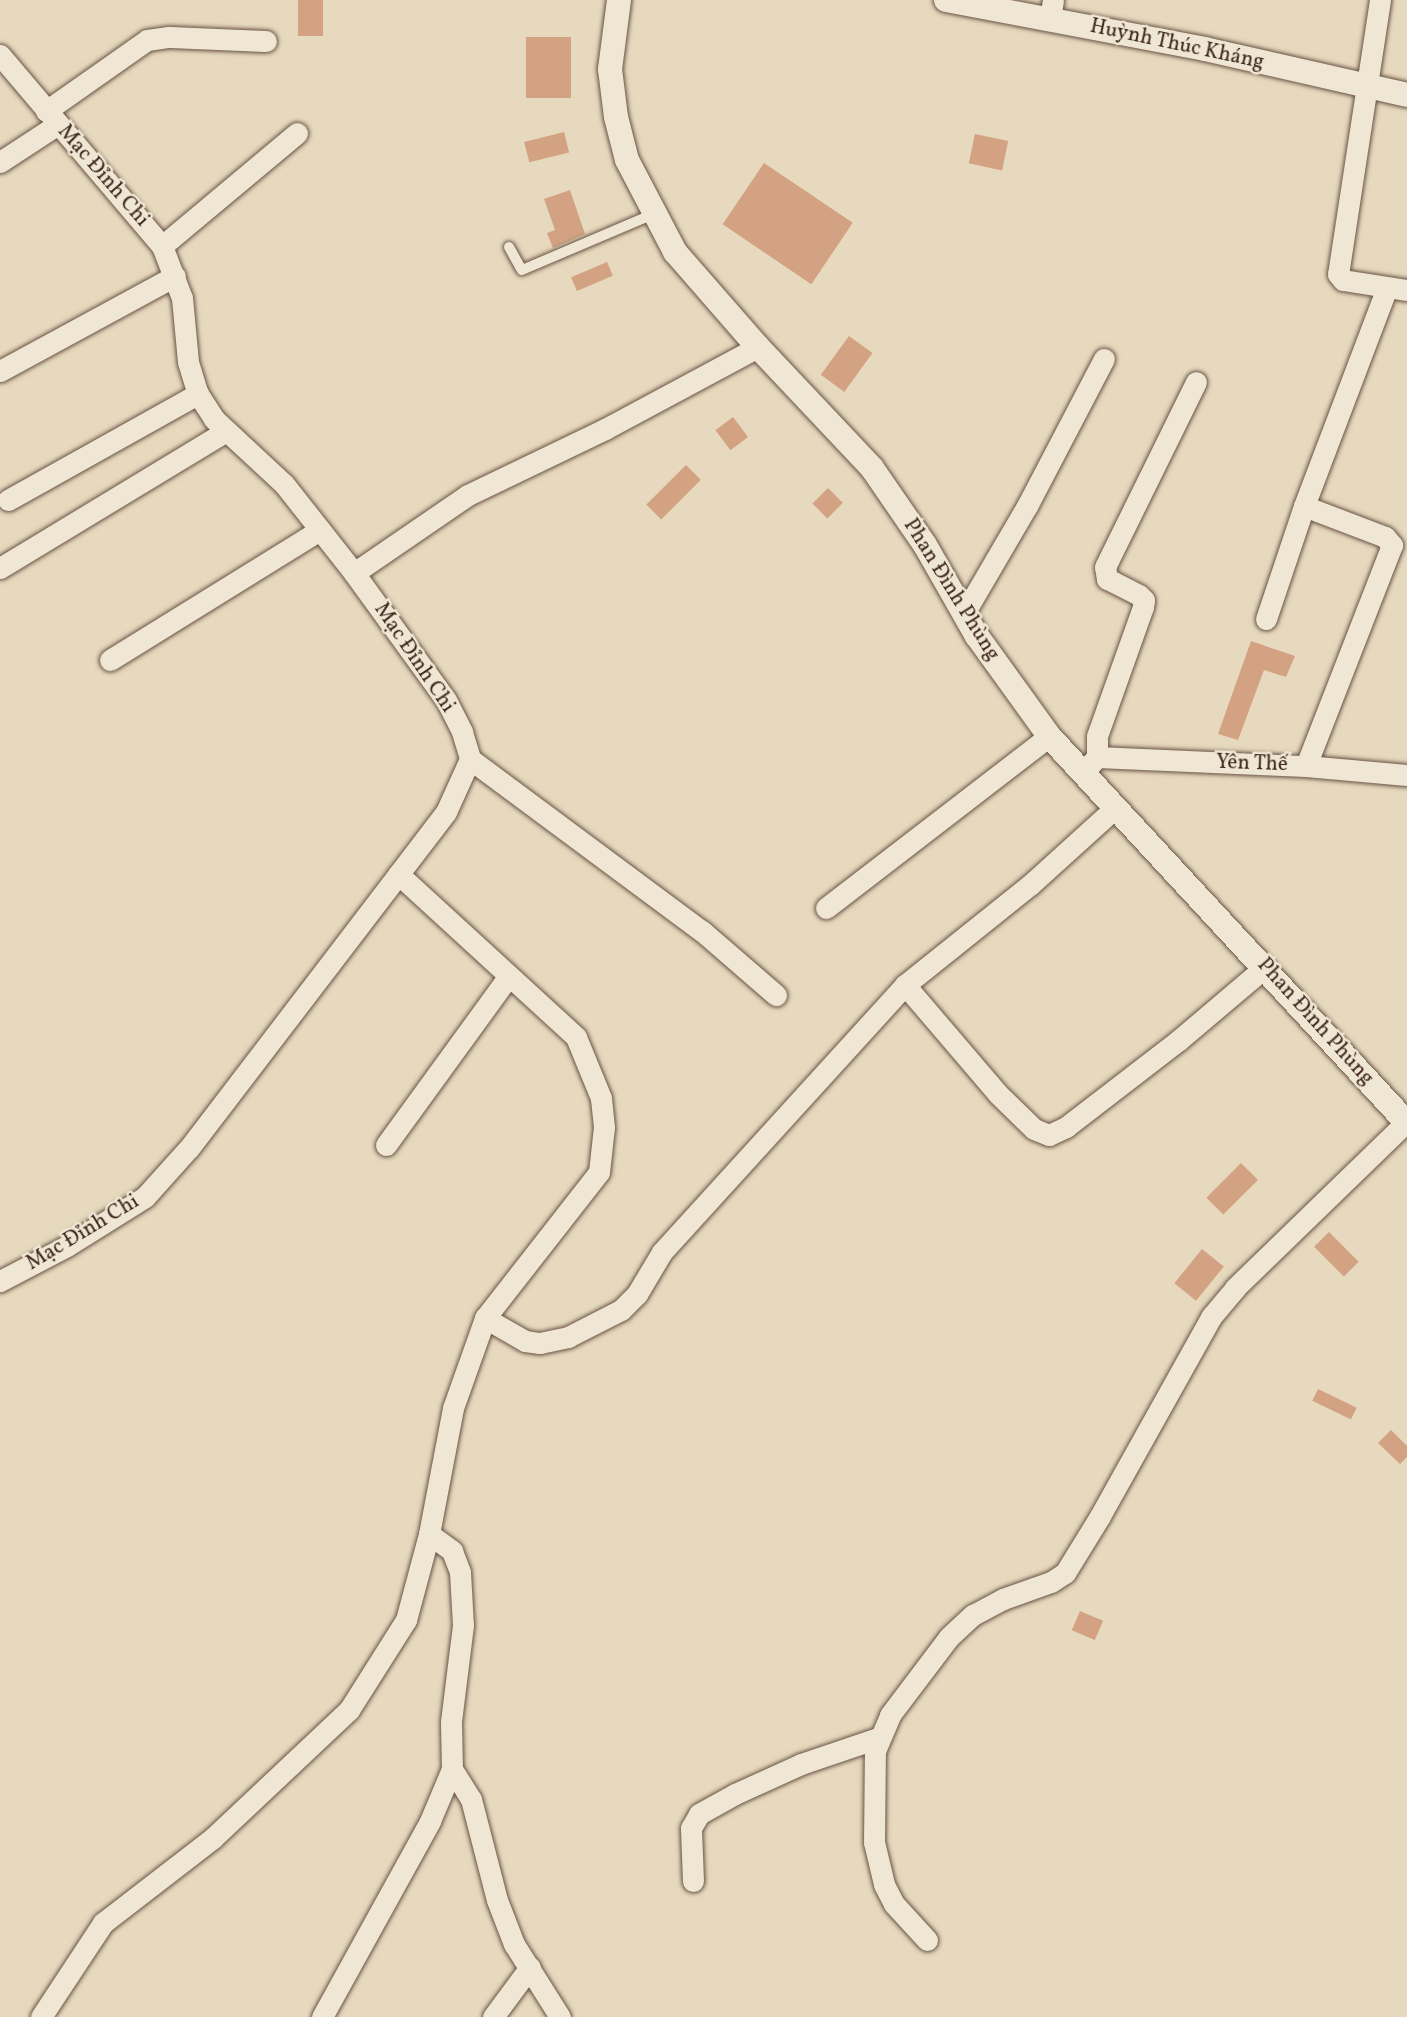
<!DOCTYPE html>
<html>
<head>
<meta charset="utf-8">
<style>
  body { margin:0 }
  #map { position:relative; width:1407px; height:2017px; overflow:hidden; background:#e7d9bd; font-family:Vollkorn,serif }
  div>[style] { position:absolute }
  .building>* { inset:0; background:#d3a283; transform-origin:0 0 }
  .roads { filter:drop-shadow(0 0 2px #685345) drop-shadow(0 0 2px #685345) }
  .service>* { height:10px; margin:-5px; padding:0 5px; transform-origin:5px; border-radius:5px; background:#efe6d4 }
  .minor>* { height:21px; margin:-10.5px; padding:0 10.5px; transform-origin:10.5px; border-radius:10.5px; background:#efe6d4 }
  .tertiary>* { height:24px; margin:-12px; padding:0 12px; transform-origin:12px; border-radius:12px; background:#efe6d4 }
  span { translate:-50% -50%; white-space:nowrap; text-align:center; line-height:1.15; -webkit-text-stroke:5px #efe6d4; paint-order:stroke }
  .street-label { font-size:21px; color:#3d261d }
</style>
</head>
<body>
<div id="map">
  <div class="building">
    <i style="left:298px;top:0;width:25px;height:36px"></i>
    <i style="left:526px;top:37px;width:45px;height:61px"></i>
    <i style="left:564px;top:132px;width:21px;height:41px;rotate:76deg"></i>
    <i style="left:975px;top:134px;width:34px;height:30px;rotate:12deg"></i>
    <i style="left:764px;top:163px;width:107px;height:74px;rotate:34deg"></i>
    <i style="clip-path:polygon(570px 190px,585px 234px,553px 248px,547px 233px,555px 230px,544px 199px)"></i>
    <i style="left:607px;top:262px;width:15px;height:39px;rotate:67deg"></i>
    <i style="left:849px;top:336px;width:29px;height:48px;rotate:36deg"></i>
    <i style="left:733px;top:417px;width:25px;height:22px;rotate:53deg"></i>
    <i style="left:686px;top:465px;width:21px;height:56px;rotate:45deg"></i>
    <i style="left:828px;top:488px;width:21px;height:22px;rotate:45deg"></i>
    <i style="clip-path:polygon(1251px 641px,1295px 656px,1286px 677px,1264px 670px,1238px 740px,1218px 734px)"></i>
    <i style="left:1241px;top:1163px;width:24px;height:49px;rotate:45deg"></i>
    <i style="left:1329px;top:1232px;width:42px;height:21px;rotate:45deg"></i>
    <i style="left:1202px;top:1249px;width:28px;height:44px;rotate:39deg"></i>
    <i style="left:1318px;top:1389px;width:43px;height:13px;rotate:26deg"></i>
    <i style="clip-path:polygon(1391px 1430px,1407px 1446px,1407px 1457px,1400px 1464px,1378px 1443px)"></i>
    <i style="left:1080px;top:1611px;width:25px;height:21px;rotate:23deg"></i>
  </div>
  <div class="roads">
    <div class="service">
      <i style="left:509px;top:247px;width:26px;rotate:61deg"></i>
      <i style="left:522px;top:270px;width:142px;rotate:-23.1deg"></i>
    </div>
    <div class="minor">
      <i style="left:1380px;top:0;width:277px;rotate:98.7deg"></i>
      <i style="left:1338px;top:274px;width:8px;rotate:50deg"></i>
      <i style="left:1343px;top:280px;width:65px;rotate:8.9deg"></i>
      <i style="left:1050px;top:19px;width:19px;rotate:-81deg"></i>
      <i style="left:0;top:55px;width:250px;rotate:49.7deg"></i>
      <i style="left:162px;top:246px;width:56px;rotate:69deg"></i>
      <i style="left:182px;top:298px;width:64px;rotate:84.6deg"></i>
      <i style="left:188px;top:362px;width:34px;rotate:73deg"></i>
      <i style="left:198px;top:394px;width:30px;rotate:57deg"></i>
      <i style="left:214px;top:419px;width:96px;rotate:42.9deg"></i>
      <i style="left:284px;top:484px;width:113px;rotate:51.8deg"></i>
      <i style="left:354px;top:573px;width:157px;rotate:54.1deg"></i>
      <i style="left:446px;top:700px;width:36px;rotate:63deg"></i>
      <i style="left:462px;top:732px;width:28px;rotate:73deg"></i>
      <i style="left:470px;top:759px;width:58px;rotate:114.4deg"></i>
      <i style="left:446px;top:812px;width:424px;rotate:127.4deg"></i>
      <i style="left:188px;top:1149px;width:64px;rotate:131.9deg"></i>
      <i style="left:145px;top:1197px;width:92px;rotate:147.9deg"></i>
      <i style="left:67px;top:1246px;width:76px;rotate:152.4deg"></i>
      <i style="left:46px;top:111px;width:123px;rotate:-35.1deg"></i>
      <i style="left:147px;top:40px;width:22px;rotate:-8deg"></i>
      <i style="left:169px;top:37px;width:97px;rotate:2.4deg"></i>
      <i style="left:0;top:162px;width:69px;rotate:-33.2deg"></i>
      <i style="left:162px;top:246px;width:176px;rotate:-39.9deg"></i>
      <i style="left:0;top:371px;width:199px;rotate:-28.5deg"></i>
      <i style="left:8px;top:500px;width:218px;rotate:-29.2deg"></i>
      <i style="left:1304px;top:506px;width:87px;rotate:20.9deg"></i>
      <i style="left:1385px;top:537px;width:11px;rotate:49deg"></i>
      <i style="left:1392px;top:545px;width:237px;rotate:111.3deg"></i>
      <i style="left:0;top:568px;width:264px;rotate:-31.2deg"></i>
      <i style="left:354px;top:573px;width:138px;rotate:-34.4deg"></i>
      <i style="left:468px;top:495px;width:152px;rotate:-25.7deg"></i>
      <i style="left:605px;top:429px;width:174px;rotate:-28.2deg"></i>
      <i style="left:965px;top:612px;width:123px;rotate:-59.7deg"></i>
      <i style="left:1027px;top:506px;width:166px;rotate:-62.4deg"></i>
      <i style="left:1266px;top:619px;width:119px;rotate:-71.4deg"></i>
      <i style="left:1304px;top:506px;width:234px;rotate:-69.2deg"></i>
      <i style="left:110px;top:660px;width:247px;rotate:-31.8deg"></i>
      <i style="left:1097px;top:757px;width:209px;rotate:2.5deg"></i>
      <i style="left:1306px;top:766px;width:101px;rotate:5.1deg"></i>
      <i style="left:470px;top:759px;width:289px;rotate:36.6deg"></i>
      <i style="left:702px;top:931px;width:98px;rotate:40.9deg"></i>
      <i style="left:1083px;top:773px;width:21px;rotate:-49deg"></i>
      <i style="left:1097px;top:757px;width:21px;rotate:-90deg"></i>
      <i style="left:1097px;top:736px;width:137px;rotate:-70.4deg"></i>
      <i style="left:1143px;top:607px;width:7px;rotate:-82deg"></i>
      <i style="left:1144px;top:600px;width:7px;rotate:-135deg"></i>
      <i style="left:1139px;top:595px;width:36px;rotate:-153deg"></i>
      <i style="left:1107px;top:579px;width:12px;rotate:-99deg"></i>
      <i style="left:1105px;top:567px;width:206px;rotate:-63.8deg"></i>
      <i style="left:826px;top:908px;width:282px;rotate:-37.6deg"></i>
      <i style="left:905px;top:985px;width:143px;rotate:49.5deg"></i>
      <i style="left:998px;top:1094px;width:50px;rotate:44.2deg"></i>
      <i style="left:1034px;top:1129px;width:16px;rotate:22deg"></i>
      <i style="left:1049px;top:1135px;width:19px;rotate:-25deg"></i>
      <i style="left:1066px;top:1127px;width:143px;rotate:-37.6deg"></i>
      <i style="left:1179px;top:1040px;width:113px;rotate:-40.3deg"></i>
      <i style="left:386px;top:1145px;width:209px;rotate:-54deg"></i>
      <i style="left:485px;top:1318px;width:46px;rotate:29.9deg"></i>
      <i style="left:525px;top:1341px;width:15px;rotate:8deg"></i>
      <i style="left:540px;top:1343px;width:29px;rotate:-12deg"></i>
      <i style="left:568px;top:1337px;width:59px;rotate:-27deg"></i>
      <i style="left:621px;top:1310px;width:23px;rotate:-45deg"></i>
      <i style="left:637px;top:1294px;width:49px;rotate:-59.2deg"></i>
      <i style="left:662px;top:1252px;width:361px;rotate:-47.7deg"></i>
      <i style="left:905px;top:985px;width:160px;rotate:-38.7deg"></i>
      <i style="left:1030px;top:885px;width:115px;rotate:-42.2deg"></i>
      <i style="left:429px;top:1534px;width:29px;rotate:36deg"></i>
      <i style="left:452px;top:1551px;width:22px;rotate:69deg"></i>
      <i style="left:460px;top:1572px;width:53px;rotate:86.8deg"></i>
      <i style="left:463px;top:1625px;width:98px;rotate:97.1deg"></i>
      <i style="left:451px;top:1722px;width:47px;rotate:88.8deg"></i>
      <i style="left:452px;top:1769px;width:36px;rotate:58deg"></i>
      <i style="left:471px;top:1799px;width:104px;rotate:75.6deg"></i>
      <i style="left:497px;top:1900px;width:47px;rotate:68.9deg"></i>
      <i style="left:514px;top:1944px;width:86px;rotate:57.8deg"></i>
      <i style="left:693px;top:1881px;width:53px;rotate:-92.2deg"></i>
      <i style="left:691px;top:1828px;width:16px;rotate:-60deg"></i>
      <i style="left:699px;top:1814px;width:41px;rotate:-29.1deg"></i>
      <i style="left:735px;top:1794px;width:72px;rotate:-24.4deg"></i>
      <i style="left:801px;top:1764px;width:81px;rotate:-18.7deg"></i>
      <i style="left:927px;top:1940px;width:49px;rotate:-132.5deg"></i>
      <i style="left:894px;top:1904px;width:22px;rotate:-117deg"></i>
      <i style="left:884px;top:1884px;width:43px;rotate:-103.4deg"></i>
      <i style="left:874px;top:1842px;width:91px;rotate:-89.4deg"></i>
      <i style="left:875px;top:1751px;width:39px;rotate:-67deg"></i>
      <i style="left:890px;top:1715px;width:98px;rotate:-52.9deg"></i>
      <i style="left:949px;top:1637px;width:33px;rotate:-43deg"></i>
      <i style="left:973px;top:1615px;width:34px;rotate:-28deg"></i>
      <i style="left:1003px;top:1599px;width:51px;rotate:-19.5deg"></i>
      <i style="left:1051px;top:1582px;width:17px;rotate:-33deg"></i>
      <i style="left:1065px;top:1573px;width:67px;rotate:-58.4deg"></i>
      <i style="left:1100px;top:1516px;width:228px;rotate:-60.8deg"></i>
      <i style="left:1211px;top:1317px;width:38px;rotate:-50deg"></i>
      <i style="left:1235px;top:1288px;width:238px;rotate:-44.1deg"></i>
      <i style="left:41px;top:2017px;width:113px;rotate:-56.6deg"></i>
      <i style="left:103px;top:1923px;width:139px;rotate:-37.7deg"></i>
      <i style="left:213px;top:1838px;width:187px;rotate:-43.3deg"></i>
      <i style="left:349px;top:1710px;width:107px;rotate:-57.7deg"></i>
      <i style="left:406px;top:1620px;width:89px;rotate:-75deg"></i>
      <i style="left:429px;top:1534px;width:128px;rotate:-79.2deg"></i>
      <i style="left:453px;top:1408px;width:96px;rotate:-70.4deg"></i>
      <i style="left:485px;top:1318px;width:185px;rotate:-52deg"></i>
      <i style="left:599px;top:1172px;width:45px;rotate:-83.7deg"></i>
      <i style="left:604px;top:1127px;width:29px;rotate:-96deg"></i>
      <i style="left:601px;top:1098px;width:66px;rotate:-112.3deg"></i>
      <i style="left:576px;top:1037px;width:241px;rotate:-137.5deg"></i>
      <i style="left:322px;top:2017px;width:224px;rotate:-61.1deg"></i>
      <i style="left:430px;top:1821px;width:56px;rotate:-67.1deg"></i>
      <i style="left:493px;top:2017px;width:62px;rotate:-53.5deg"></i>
    </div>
    <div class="tertiary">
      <i style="left:619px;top:0;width:70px;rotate:97.4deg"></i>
      <i style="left:610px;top:69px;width:48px;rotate:82.9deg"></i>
      <i style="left:616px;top:117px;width:44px;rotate:75.7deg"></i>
      <i style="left:627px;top:160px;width:104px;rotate:62.4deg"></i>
      <i style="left:675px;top:252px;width:126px;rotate:48.9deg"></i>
      <i style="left:758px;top:347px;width:166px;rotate:46.7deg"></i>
      <i style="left:872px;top:468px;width:93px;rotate:55.5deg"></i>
      <i style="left:925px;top:545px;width:105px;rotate:60.3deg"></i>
      <i style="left:977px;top:636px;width:123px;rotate:54.2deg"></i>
      <i style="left:1049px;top:736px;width:527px;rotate:47.23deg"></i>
      <i style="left:946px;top:0;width:264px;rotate:10.7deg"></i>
      <i style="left:1205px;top:49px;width:207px;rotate:12.8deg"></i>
    </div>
  </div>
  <div class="street-label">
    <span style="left:1177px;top:45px;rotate:12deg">Huỳnh Thúc Kháng</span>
    <span style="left:103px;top:176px;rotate:49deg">Mạc Đỉnh Chi</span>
    <span style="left:951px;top:590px;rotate:58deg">Phan Đình Phùng</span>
    <span style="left:414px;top:658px;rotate:56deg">Mạc Đỉnh Chi</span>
    <span style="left:1252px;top:764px;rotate:2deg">Yên Thế</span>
    <span style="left:1315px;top:1022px;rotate:48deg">Phan Đình Phùng</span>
    <span style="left:83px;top:1233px;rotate:-31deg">Mạc Đỉnh Chi</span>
  </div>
</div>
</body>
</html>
